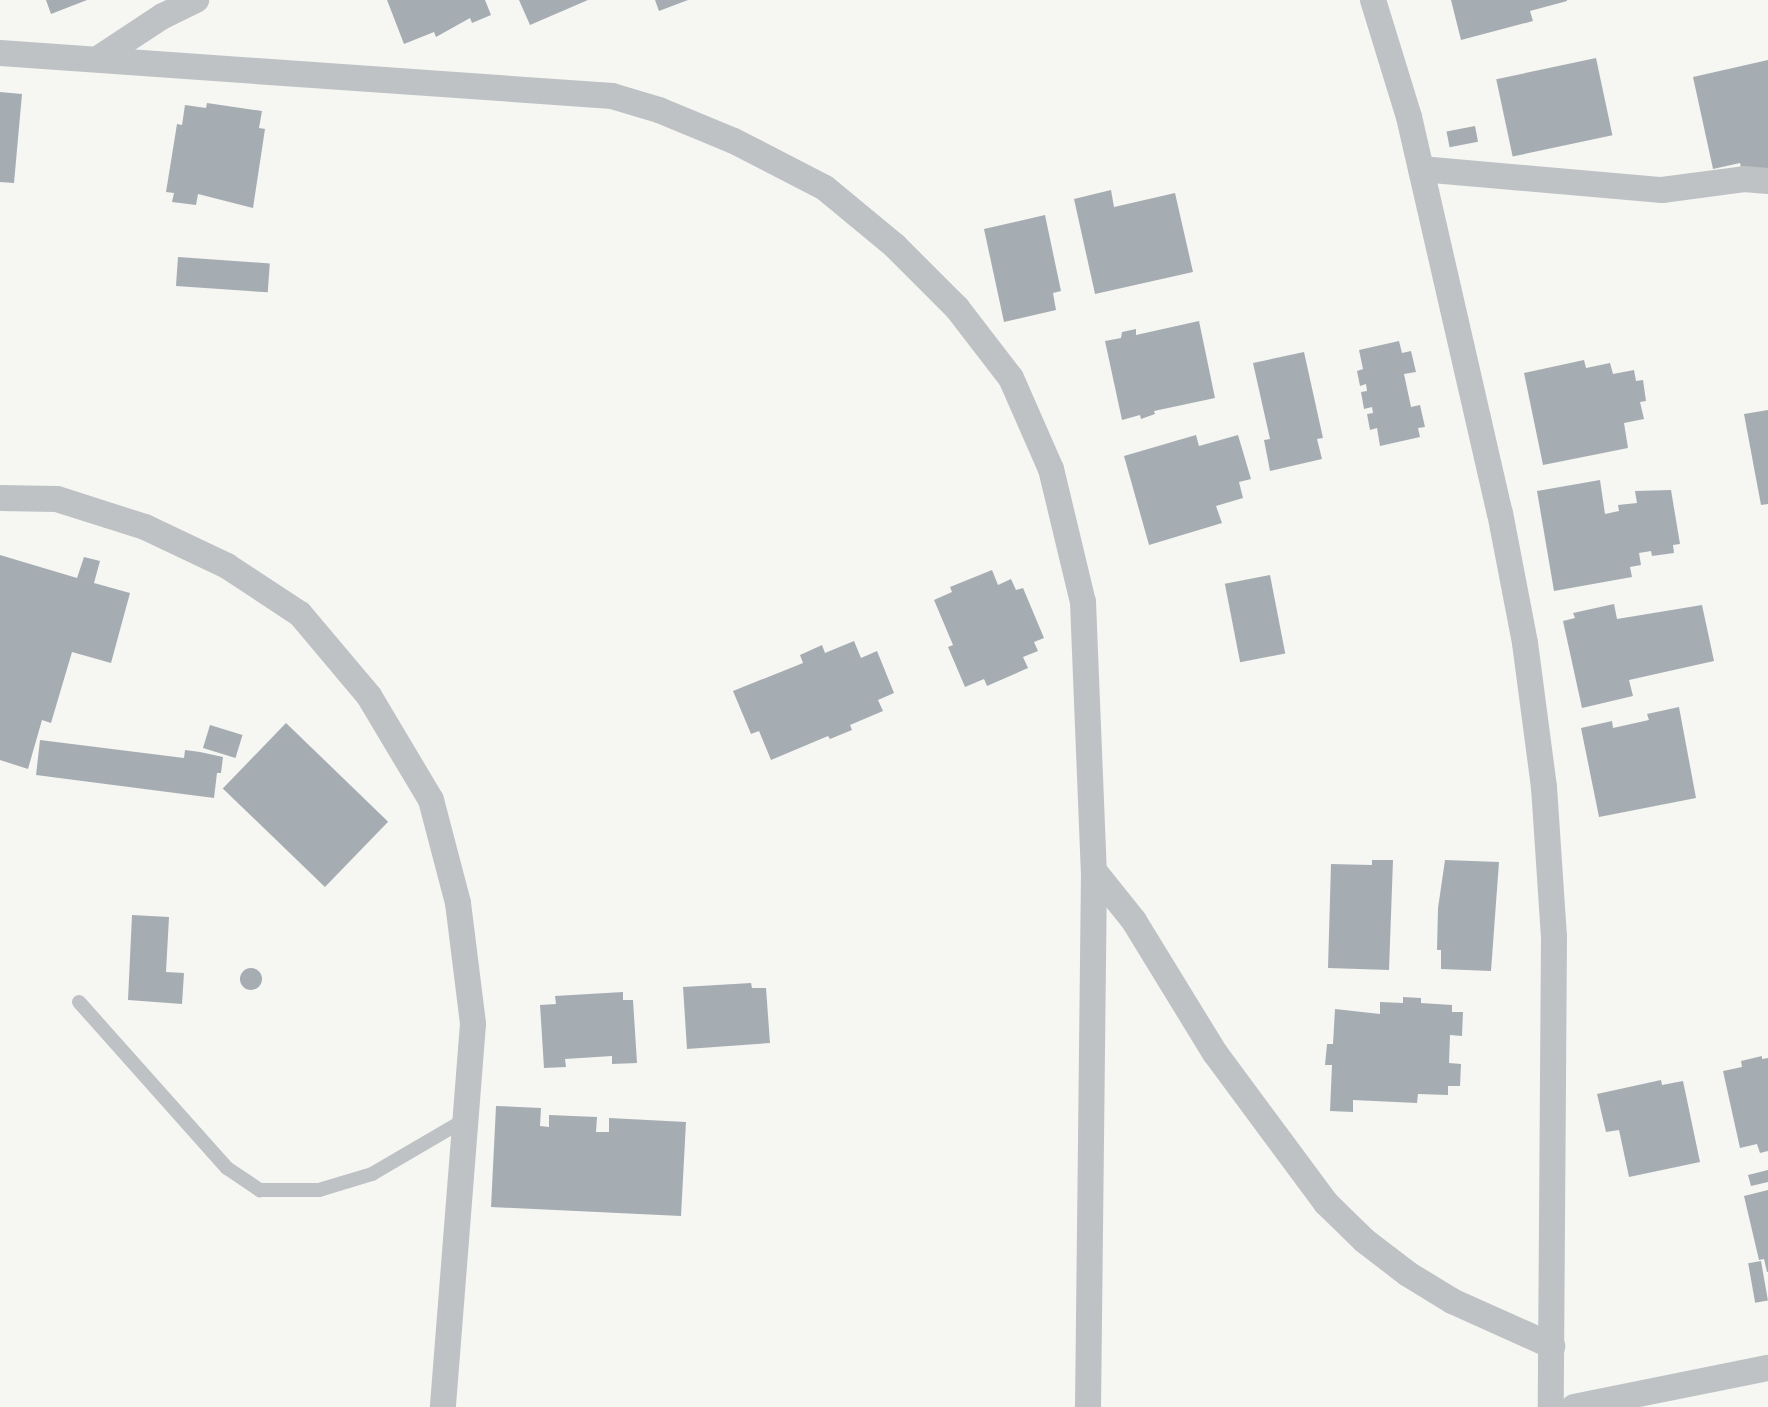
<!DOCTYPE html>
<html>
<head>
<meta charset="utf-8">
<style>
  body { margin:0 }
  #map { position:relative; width:1768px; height:1407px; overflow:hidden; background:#f6f6f3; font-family:Signika,sans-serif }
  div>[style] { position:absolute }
  .building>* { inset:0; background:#a6adb2; transform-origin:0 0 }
  .round { border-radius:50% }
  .lane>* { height:14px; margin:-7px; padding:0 7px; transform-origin:7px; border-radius:7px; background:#bec2c5 }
  .street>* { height:26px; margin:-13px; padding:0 13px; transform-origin:13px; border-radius:13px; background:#bec2c5 }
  span { translate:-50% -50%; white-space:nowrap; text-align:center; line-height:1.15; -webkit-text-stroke:8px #fff; paint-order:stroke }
</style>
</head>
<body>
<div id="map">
  <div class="building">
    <i style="clip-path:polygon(46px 0,87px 0,51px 14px)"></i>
    <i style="clip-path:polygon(387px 0,485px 0,491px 15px,472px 23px,470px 18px,436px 37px,434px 32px,404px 44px)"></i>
    <i style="clip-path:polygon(519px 0,588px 0,530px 25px)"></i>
    <i style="clip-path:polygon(655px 0,688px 0,659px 11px)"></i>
    <i style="clip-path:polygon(1451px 0,1567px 0,1567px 1px,1530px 11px,1533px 21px,1461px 40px)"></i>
    <i style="left:1596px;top:58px;width:79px;height:102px;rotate:78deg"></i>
    <i style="clip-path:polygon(1768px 60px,1768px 170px,1743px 175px,1740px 163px,1713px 169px,1693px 77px)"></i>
    <i style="clip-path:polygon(0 92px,22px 94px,14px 183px,0 182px)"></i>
    <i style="clip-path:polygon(207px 103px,262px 111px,259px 128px,265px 129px,253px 208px,198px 194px,196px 205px,172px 202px,174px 193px,166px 192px,177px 124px,182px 125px,185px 105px,206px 108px)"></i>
    <i style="left:1475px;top:126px;width:16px;height:29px;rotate:79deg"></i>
    <i style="clip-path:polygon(1111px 190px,1114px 207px,1175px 193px,1193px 272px,1095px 294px,1074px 199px)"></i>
    <i style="clip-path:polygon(1045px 215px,1061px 291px,1053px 293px,1056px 310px,1004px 322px,984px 229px)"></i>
    <i style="left:178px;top:257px;width:92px;height:29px;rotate:4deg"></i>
    <i style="clip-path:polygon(1199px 321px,1215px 398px,1154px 411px,1155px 414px,1141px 419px,1140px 415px,1122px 420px,1105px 341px,1121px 338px,1122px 332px,1136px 329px,1136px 335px)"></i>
    <i style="clip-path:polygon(1399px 341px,1402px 353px,1411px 351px,1416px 372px,1404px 374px,1411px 407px,1420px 405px,1425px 427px,1418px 428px,1420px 437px,1380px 446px,1377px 428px,1370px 430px,1367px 414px,1373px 413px,1372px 407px,1364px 409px,1361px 392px,1367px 391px,1366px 384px,1360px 386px,1357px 371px,1363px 369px,1359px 350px)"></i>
    <i style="clip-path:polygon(1304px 352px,1323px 438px,1317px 439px,1322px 459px,1270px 471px,1264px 440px,1270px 439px,1253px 363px)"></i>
    <i style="clip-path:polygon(1584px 360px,1586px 368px,1610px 363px,1613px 374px,1634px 370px,1636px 381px,1643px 380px,1646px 401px,1640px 402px,1644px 419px,1624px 423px,1628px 448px,1543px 465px,1524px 373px)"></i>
    <i style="clip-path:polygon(1768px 410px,1768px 504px,1761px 505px,1744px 414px)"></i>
    <i style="clip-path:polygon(1196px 435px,1199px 446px,1238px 435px,1251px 479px,1239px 482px,1243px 498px,1216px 506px,1222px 523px,1149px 545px,1124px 456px)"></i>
    <i style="clip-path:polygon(1600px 480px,1605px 514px,1619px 511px,1618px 505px,1637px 503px,1635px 491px,1671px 490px,1680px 544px,1673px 545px,1674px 553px,1652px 556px,1651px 551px,1639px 553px,1641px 565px,1630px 567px,1632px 577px,1554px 591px,1537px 491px)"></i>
    <i style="clip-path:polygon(0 555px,77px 578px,84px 557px,100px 561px,94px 583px,130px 593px,111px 663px,72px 652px,51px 723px,42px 720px,28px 769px,0 760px)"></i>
    <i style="clip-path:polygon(992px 570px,998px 585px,1011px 579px,1016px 590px,1023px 588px,1044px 638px,1034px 642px,1038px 651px,1023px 657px,1028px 668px,987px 686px,984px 679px,965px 687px,948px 647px,953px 645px,934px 600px,952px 592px,950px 587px)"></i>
    <i style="left:1270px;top:575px;width:80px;height:46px;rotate:79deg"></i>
    <i style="clip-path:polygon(1614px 604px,1617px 619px,1702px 605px,1714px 661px,1629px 680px,1633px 696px,1582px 708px,1563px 621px,1575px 618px,1573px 613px)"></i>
    <i style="clip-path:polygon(854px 641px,861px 658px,877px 651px,894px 693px,878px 700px,883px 711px,850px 725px,852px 730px,830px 739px,828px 736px,771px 760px,759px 731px,751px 734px,733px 691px,803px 663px,800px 655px,822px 645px,825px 653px)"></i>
    <i style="clip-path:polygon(1679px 707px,1696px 798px,1599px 817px,1581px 728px,1612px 721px,1613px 728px,1649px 720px,1647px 714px)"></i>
    <i style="left:286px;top:723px;width:142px;height:91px;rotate:44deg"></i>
    <i style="left:210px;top:725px;width:34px;height:24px;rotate:17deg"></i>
    <i style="clip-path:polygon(40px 740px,184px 758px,185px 750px,200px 752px,223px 757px,221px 773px,217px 773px,214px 798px,36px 775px)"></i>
    <i style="clip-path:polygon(1372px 860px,1393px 860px,1389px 970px,1328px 968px,1331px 864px,1372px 865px)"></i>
    <i style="clip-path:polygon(1445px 860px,1499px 862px,1491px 971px,1441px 969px,1441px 950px,1437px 950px,1438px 908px)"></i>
    <i style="clip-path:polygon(132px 915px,169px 917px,166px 972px,184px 973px,182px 1004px,128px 1000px)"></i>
    <i class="round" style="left:240px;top:968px;width:22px;height:22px"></i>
    <i style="clip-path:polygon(751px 983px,752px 988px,766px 988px,770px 1043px,687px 1049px,683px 987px)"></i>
    <i style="clip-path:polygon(623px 992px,623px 1000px,633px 1000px,637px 1063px,612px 1064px,612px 1056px,565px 1059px,566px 1067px,544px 1068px,540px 1005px,556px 1004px,555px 996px)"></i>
    <i style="clip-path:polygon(1403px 997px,1421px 998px,1421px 1003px,1452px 1005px,1452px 1012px,1463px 1012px,1462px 1036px,1450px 1035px,1449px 1063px,1461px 1064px,1460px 1086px,1448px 1086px,1448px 1095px,1418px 1094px,1417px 1103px,1353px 1100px,1353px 1112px,1330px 1111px,1332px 1065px,1325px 1065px,1327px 1044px,1333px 1044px,1335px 1009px,1380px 1014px,1380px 1002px,1403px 1003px)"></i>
    <i style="clip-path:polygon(1762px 1056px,1762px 1059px,1768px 1058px,1768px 1151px,1760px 1153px,1757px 1144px,1740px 1148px,1723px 1071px,1742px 1067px,1741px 1061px)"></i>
    <i style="clip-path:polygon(1661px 1080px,1662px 1085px,1683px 1081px,1700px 1162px,1629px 1177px,1619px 1130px,1606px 1132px,1597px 1094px)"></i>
    <i style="clip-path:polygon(496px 1106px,541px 1108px,540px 1126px,549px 1127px,549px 1115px,597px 1117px,596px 1132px,609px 1132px,609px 1118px,686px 1122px,681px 1216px,491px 1207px)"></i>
    <i style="clip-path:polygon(1768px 1170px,1768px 1182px,1751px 1186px,1748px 1175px)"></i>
    <i style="clip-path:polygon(1768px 1190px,1768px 1272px,1767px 1272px,1764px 1259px,1759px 1260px,1744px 1196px)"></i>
    <i style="left:1761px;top:1261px;width:40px;height:13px;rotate:80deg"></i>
  </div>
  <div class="lane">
    <i style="left:79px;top:1002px;width:222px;rotate:48.3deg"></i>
    <i style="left:227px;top:1168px;width:40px;rotate:34deg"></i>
    <i style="left:260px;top:1190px;width:59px"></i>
    <i style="left:319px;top:1190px;width:55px;rotate:-16.8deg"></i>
    <i style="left:372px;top:1174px;width:109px;rotate:-30.3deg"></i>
  </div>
  <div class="street">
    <i style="left:1373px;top:0;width:122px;rotate:72.9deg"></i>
    <i style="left:1409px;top:117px;width:406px;rotate:77.1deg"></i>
    <i style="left:1500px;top:513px;width:132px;rotate:79.1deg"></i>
    <i style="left:1525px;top:643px;width:145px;rotate:82.5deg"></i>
    <i style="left:1544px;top:787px;width:149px;rotate:86.2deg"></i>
    <i style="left:1554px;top:936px;width:471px;rotate:90.4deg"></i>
    <i style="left:0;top:53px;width:614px;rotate:4.02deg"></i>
    <i style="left:612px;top:96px;width:49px;rotate:16.6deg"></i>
    <i style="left:659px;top:110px;width:81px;rotate:22.5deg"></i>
    <i style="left:734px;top:141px;width:102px;rotate:27.3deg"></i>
    <i style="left:825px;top:188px;width:91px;rotate:39.6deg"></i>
    <i style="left:895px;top:246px;width:88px;rotate:45deg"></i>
    <i style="left:957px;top:308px;width:88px;rotate:52.4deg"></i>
    <i style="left:1011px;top:378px;width:99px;rotate:66.3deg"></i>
    <i style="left:1051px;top:469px;width:137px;rotate:76.5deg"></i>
    <i style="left:1083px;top:602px;width:269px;rotate:87.7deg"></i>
    <i style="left:1094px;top:871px;width:536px;rotate:90.64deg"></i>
    <i style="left:99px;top:58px;width:77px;rotate:-33.3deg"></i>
    <i style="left:163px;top:16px;width:37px;rotate:-26deg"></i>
    <i style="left:1421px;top:169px;width:242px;rotate:5deg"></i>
    <i style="left:1662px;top:190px;width:83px;rotate:-7.6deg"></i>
    <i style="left:1744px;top:179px;width:24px;rotate:5deg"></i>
    <i style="left:0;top:498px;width:57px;rotate:1deg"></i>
    <i style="left:57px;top:499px;width:92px;rotate:17.7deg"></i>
    <i style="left:145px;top:527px;width:91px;rotate:25.4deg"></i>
    <i style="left:227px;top:566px;width:87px;rotate:33.3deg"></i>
    <i style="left:300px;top:614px;width:107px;rotate:49.9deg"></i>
    <i style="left:369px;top:696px;width:121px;rotate:59.2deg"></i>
    <i style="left:431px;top:800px;width:106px;rotate:75.3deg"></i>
    <i style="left:458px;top:903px;width:122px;rotate:82.9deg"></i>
    <i style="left:473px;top:1024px;width:384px;rotate:94.5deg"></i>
    <i style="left:1094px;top:871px;width:64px;rotate:51.3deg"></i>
    <i style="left:1134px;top:921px;width:155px;rotate:58.5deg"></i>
    <i style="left:1215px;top:1053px;width:187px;rotate:53.5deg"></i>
    <i style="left:1326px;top:1203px;width:54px;rotate:44.3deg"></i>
    <i style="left:1365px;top:1241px;width:54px;rotate:37.5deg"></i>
    <i style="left:1408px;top:1274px;width:52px;rotate:31.5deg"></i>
    <i style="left:1452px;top:1301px;width:110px;rotate:24.2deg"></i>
    <i style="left:1574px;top:1407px;width:198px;rotate:-11.4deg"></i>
  </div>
</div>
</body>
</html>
